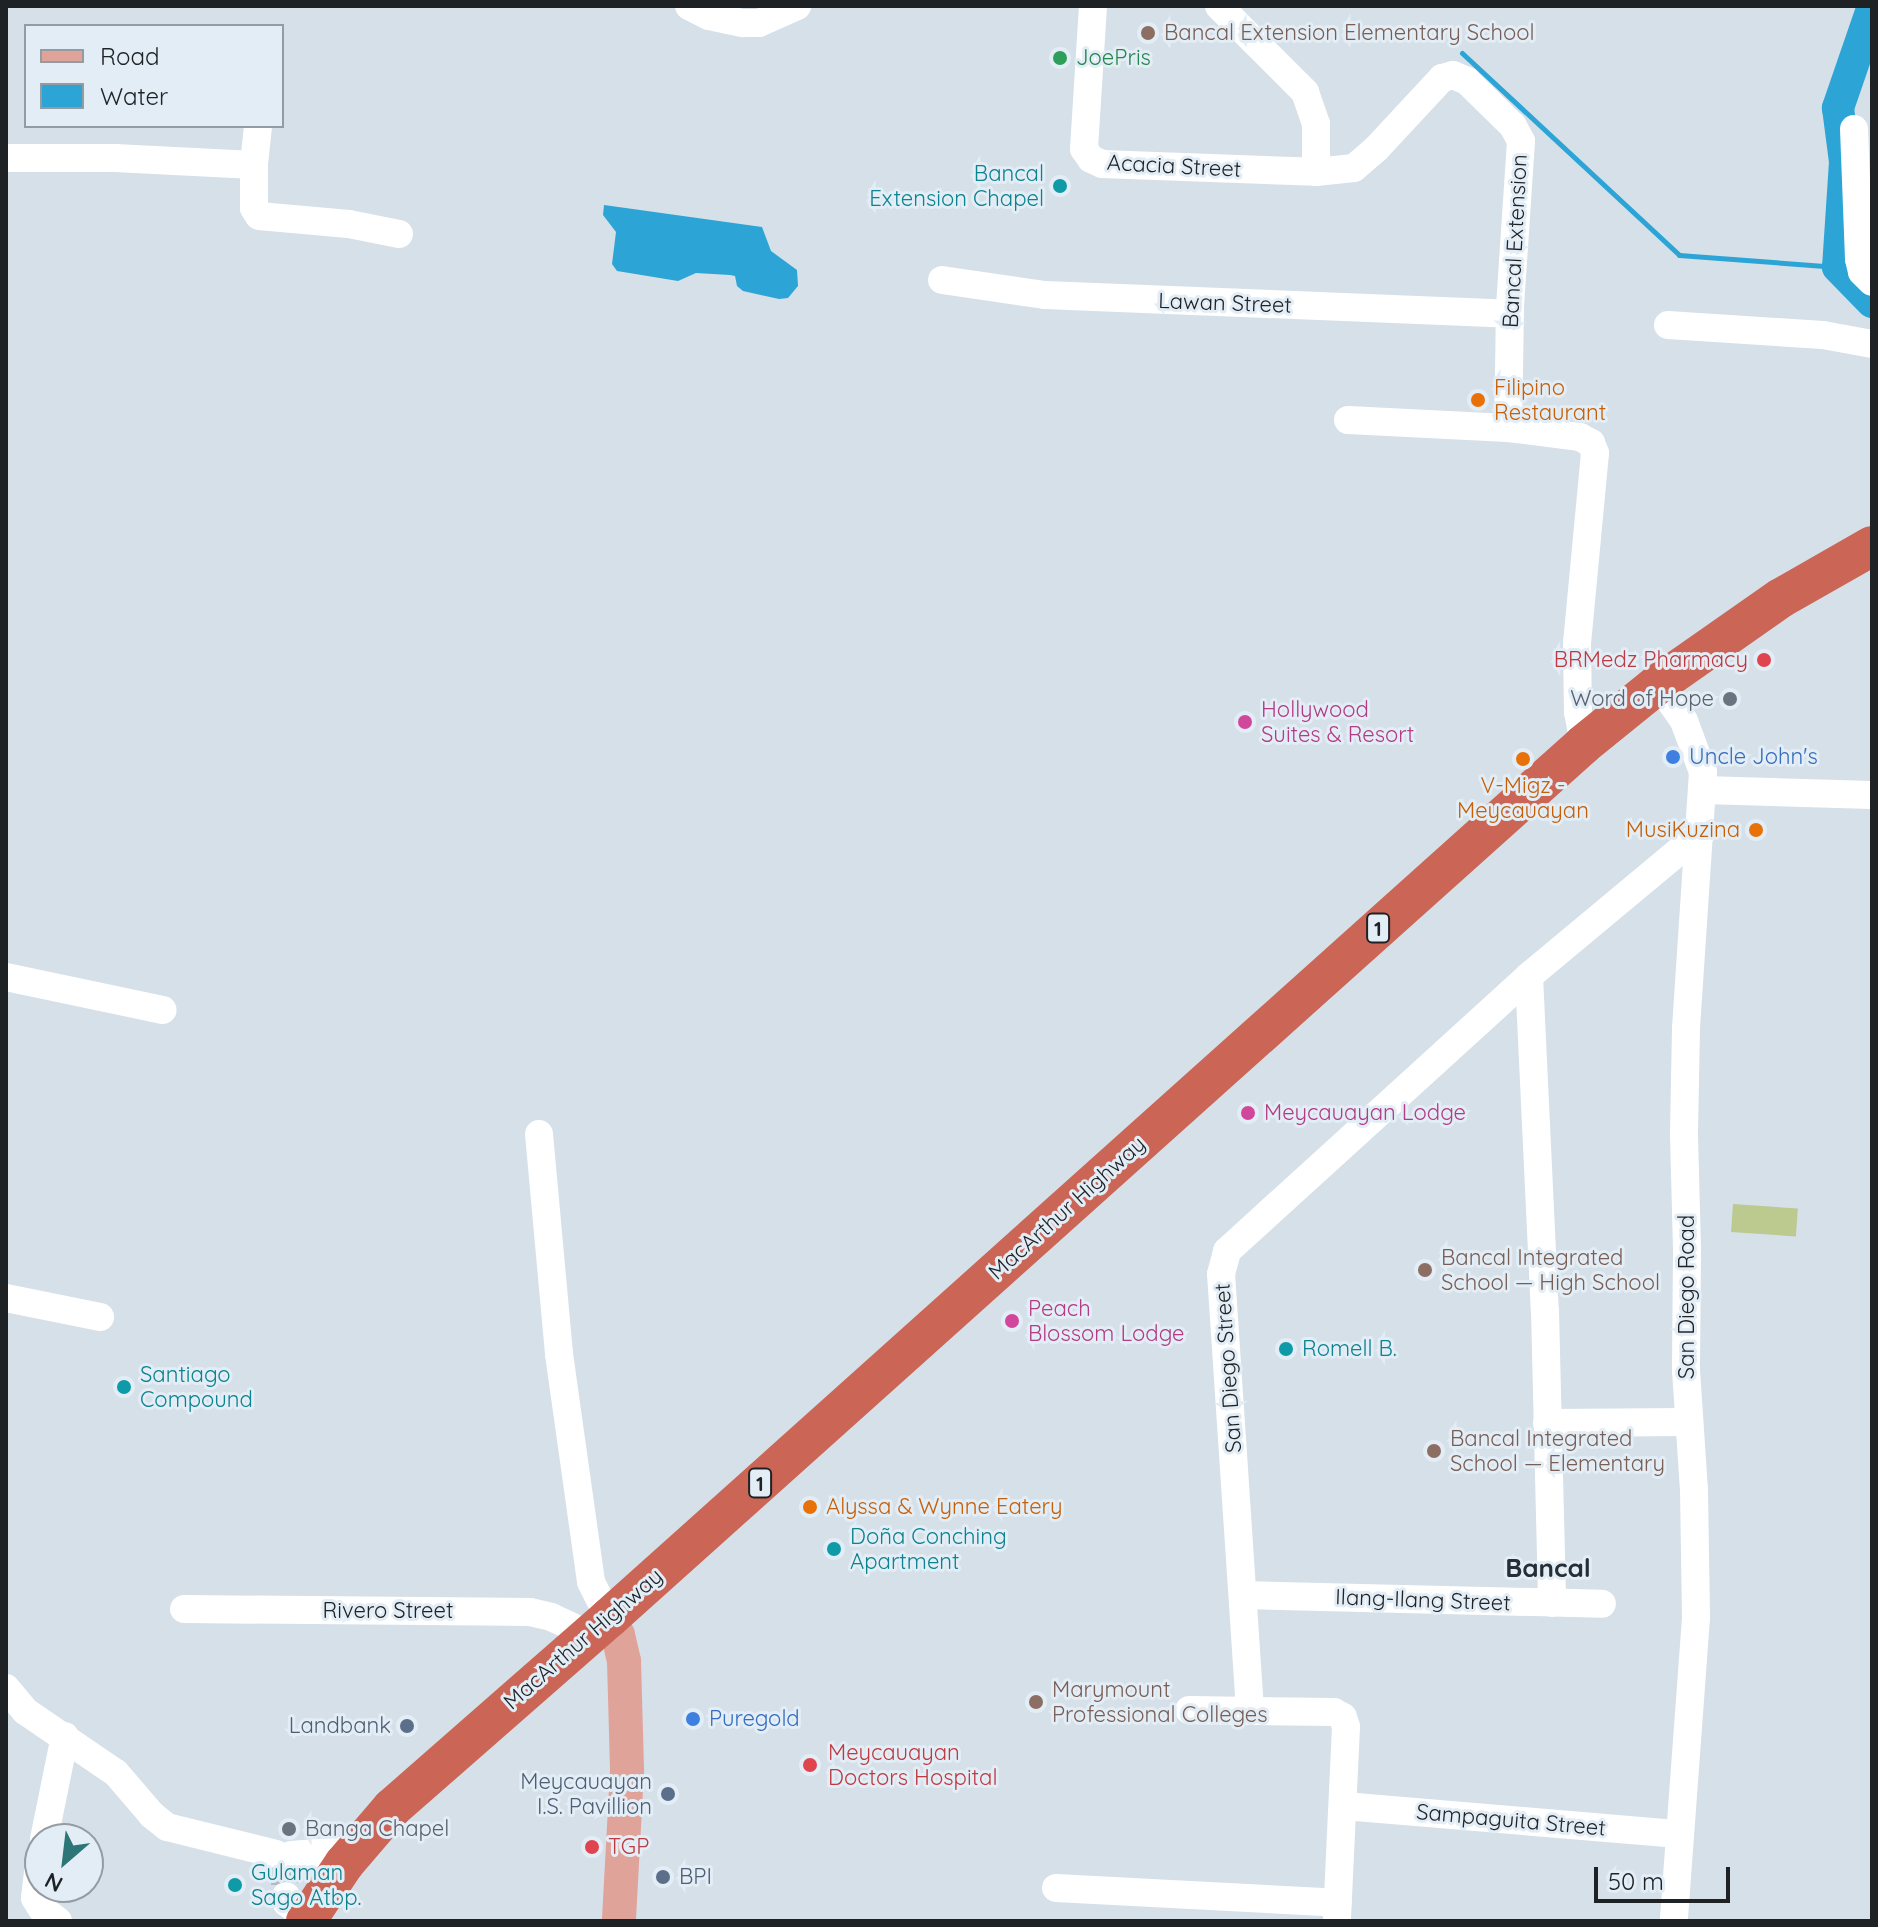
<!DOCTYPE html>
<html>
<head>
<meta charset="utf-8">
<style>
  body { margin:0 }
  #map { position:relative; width:1878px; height:1927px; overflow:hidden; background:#d6e0e9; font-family:Quicksand,sans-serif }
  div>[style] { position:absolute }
  .green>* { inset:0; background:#bcc98f; transform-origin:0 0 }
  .water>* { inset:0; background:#2ca5d6 }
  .stream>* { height:5px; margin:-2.5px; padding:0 2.5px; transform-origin:2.5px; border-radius:2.5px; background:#2ca5d6 }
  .river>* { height:32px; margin:-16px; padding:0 16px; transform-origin:16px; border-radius:16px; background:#2ca5d6 }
  .minor-tunnel>* { height:28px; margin-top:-14px; transform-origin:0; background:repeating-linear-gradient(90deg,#b1bac2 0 28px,transparent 0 42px) }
  .minor>* { height:28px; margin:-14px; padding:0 14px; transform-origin:14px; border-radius:14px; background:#fff }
  .major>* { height:34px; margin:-17px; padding:0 17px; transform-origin:17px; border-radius:17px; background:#e0a39a }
  .highway>* { height:40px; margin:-20px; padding:0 20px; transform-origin:20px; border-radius:20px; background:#cb6556 }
  .dots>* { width:22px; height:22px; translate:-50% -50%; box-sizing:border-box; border:4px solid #e3edf6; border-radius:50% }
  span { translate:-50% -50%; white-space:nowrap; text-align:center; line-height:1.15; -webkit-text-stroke:6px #e3edf6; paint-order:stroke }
  .shield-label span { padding:2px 6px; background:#e3edf6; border:2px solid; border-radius:6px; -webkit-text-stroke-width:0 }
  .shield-label { font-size:20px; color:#1e2225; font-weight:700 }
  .education-label { font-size:22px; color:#785e54 }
  .left { translate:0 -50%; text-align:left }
  .leisure-label { font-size:22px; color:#27864d }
  .street-label { font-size:22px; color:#1e2225 }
  .culture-label { font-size:22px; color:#0d838f }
  .right { translate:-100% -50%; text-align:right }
  .food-label { font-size:22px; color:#c56008 }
  .health-label { font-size:22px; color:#be3a42 }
  .worship-label { font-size:22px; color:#5b616d }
  .hotel-label { font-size:22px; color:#b23c85 }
  .shop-label { font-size:22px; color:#366cbe }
  .service-label { font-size:22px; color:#4e5e75 }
  .quarter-label { font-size:26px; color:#272e36; font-weight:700 }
  .frame { position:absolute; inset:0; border:8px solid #1e2225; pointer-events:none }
  .legend { position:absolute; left:24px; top:24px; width:260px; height:104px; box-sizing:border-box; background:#e3edf6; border:2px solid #949ca2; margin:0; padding:10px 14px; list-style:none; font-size:24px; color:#1e2225 }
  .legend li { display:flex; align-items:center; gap:16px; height:40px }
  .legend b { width:40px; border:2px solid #949ca2 }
  .north { position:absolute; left:24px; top:1823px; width:80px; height:80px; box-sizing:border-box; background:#e3edf6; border:2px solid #949ca2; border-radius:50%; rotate:208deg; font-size:22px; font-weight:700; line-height:32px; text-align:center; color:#1e2225 }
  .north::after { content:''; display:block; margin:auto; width:28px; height:36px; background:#2c7677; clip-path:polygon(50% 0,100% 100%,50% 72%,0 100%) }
  .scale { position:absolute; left:1594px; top:1867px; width:136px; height:36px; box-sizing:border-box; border:4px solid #1e2225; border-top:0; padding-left:10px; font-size:24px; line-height:28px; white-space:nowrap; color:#1e2225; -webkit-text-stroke:6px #e3edf6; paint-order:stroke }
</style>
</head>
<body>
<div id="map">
  <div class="green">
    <i style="left:1733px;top:1204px;width:65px;height:28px;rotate:4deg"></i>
  </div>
  <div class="water">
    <i style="clip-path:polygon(604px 205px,762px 227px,771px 251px,797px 270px,798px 286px,788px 298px,779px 299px,743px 291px,737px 286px,735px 276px,730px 275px,696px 273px,678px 281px,617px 271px,612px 264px,616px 232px,603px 215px)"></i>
  </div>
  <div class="stream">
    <i style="left:1462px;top:53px;width:296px;rotate:42.9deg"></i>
    <i style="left:1679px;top:255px;width:159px;rotate:4.3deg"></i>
  </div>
  <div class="river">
    <i style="left:1872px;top:9px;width:105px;rotate:109deg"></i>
    <i style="left:1838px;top:108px;width:54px;rotate:82.6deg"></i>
    <i style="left:1845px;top:162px;width:105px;rotate:93.8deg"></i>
    <i style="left:1838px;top:267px;width:49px;rotate:45.8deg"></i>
  </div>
  <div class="minor-tunnel">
    <i style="left:283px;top:1856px;width:40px;rotate:85.7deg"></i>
  </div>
  <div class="minor">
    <i style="left:689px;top:6px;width:22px;rotate:27deg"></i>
    <i style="left:709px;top:16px;width:35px;rotate:12deg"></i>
    <i style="left:743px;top:23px;width:16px"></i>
    <i style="left:759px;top:23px;width:42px;rotate:-24.1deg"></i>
    <i style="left:1093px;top:6px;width:143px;rotate:93.6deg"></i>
    <i style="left:1084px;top:149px;width:12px;rotate:55deg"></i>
    <i style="left:1091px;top:159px;width:12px;rotate:24deg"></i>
    <i style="left:1102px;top:164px;width:214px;rotate:2.1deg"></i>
    <i style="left:1316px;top:172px;width:38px;rotate:-6deg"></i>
    <i style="left:1354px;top:168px;width:29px;rotate:-41deg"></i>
    <i style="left:1376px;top:149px;width:97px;rotate:-47.1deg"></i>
    <i style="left:1442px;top:78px;width:11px;rotate:-15deg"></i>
    <i style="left:1453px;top:75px;width:15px;rotate:23deg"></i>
    <i style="left:1467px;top:81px;width:64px;rotate:44.4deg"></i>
    <i style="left:1513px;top:126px;width:17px;rotate:62deg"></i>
    <i style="left:1521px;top:141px;width:166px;rotate:93.8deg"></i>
    <i style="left:1510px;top:307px;width:121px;rotate:90.9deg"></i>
    <i style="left:1219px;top:6px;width:122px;rotate:45deg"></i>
    <i style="left:1305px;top:92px;width:34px;rotate:71deg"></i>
    <i style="left:1316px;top:124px;width:48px;rotate:90deg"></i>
    <i style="left:258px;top:126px;width:39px;rotate:96deg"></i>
    <i style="left:254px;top:165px;width:43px;rotate:90deg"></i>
    <i style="left:254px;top:208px;width:9px;rotate:58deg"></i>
    <i style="left:259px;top:216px;width:90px;rotate:5.1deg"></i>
    <i style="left:349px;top:224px;width:51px;rotate:11.3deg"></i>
    <i style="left:1854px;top:129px;width:130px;rotate:87.8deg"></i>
    <i style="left:1859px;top:259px;width:13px;rotate:77deg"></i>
    <i style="left:1862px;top:272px;width:14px;rotate:45deg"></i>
    <i style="left:6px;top:158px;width:109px"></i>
    <i style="left:115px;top:158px;width:139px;rotate:2.9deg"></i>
    <i style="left:942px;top:280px;width:104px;rotate:8.3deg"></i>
    <i style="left:1045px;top:295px;width:465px;rotate:2.3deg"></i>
    <i style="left:1668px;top:325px;width:155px;rotate:3.7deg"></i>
    <i style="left:1823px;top:335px;width:50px;rotate:10.4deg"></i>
    <i style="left:1348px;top:420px;width:160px;rotate:2.9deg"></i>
    <i style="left:1508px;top:428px;width:73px;rotate:7.1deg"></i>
    <i style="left:1580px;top:437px;width:13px;rotate:29deg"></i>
    <i style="left:1591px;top:443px;width:11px;rotate:68deg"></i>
    <i style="left:1595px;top:453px;width:191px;rotate:95.4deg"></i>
    <i style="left:1577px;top:643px;width:69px;rotate:89.2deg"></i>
    <i style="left:1578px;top:712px;width:33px;rotate:79deg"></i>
    <i style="left:1658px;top:684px;width:45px;rotate:54.9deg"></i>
    <i style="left:1684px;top:721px;width:54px;rotate:69.6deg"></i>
    <i style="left:1703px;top:772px;width:257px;rotate:93.8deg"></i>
    <i style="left:1686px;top:1028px;width:107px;rotate:91.1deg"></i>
    <i style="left:1684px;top:1135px;width:117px;rotate:88.5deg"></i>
    <i style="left:1687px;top:1252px;width:118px;rotate:90.5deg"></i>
    <i style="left:1686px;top:1370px;width:120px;rotate:86.2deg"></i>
    <i style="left:1694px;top:1490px;width:128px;rotate:89.1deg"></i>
    <i style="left:1696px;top:1618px;width:304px;rotate:94.2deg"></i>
    <i style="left:1703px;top:790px;width:169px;rotate:1.7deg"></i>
    <i style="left:1529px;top:976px;width:335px;rotate:87.3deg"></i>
    <i style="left:1545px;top:1311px;width:292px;rotate:88.6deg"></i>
    <i style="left:6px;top:977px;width:160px;rotate:11.9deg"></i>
    <i style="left:539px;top:1134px;width:221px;rotate:84.8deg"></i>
    <i style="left:559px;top:1354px;width:230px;rotate:82deg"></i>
    <i style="left:591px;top:1582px;width:40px;rotate:63.4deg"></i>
    <i style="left:6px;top:1298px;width:96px;rotate:11.4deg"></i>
    <i style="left:1547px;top:1423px;width:142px;rotate:-0.4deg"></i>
    <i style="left:1244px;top:1595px;width:358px;rotate:1.4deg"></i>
    <i style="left:184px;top:1609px;width:346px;rotate:0.5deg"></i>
    <i style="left:530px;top:1612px;width:22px;rotate:13deg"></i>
    <i style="left:551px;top:1617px;width:41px;rotate:24.7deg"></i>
    <i style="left:6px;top:1688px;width:30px;rotate:50deg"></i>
    <i style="left:25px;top:1711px;width:110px;rotate:34.3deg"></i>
    <i style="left:116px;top:1773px;width:55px;rotate:49.4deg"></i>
    <i style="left:152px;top:1815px;width:19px;rotate:39deg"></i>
    <i style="left:167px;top:1827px;width:112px;rotate:13.9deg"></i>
    <i style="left:1189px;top:1710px;width:145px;rotate:0.8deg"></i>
    <i style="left:1334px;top:1712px;width:10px;rotate:29deg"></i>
    <i style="left:1343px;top:1717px;width:10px;rotate:73deg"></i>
    <i style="left:1346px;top:1727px;width:194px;rotate:92.7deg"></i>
    <i style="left:1250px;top:1710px;width:437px;rotate:-93.8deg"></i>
    <i style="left:1221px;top:1274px;width:24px;rotate:-75deg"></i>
    <i style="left:1227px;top:1251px;width:408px;rotate:-42.3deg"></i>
    <i style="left:1529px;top:976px;width:225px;rotate:-39.8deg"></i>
    <i style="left:1344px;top:1806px;width:336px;rotate:4.8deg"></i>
    <i style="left:44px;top:1839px;width:105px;rotate:-78.5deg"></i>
    <i style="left:40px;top:1855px;width:43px;rotate:96.6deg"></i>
    <i style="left:35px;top:1898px;width:13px;rotate:58deg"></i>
    <i style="left:42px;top:1909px;width:20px;rotate:37deg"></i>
    <i style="left:291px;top:1855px;width:65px;rotate:-4.4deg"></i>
    <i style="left:1056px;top:1888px;width:282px;rotate:3deg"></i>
    <i style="left:286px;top:1896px;width:7px;rotate:82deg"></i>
    <i style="left:287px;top:1903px;width:26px;rotate:36deg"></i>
  </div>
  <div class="major">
    <i style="left:609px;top:1618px;width:19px;rotate:62deg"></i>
    <i style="left:618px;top:1635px;width:27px;rotate:77deg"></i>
    <i style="left:624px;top:1661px;width:110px;rotate:88.4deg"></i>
    <i style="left:627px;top:1771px;width:150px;rotate:93.1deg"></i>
  </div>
  <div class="highway">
    <i style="left:306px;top:1921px;width:69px;rotate:-56.3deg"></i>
    <i style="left:344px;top:1864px;width:74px;rotate:-49.4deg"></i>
    <i style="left:392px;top:1808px;width:288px;rotate:-41.2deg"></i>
    <i style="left:609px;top:1618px;width:1309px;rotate:-41.87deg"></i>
    <i style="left:1584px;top:744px;width:95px;rotate:-39deg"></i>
    <i style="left:1658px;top:684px;width:150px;rotate:-35deg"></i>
    <i style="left:1781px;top:598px;width:105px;rotate:-29.7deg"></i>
  </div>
  <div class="dots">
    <i style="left:1148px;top:33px;background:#8d6e63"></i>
    <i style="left:1060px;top:58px;background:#2e9e5b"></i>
    <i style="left:1060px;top:186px;background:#0f9aa8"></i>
    <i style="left:1478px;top:400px;background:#e8710a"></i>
    <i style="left:1764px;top:660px;background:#e0444e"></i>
    <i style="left:1730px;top:699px;background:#6b7280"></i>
    <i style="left:1245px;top:722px;background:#d1479c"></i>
    <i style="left:1673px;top:757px;background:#3f7fe0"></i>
    <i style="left:1523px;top:759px;background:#e8710a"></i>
    <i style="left:1756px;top:830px;background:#e8710a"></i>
    <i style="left:1248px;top:1113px;background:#d1479c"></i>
    <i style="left:1425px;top:1270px;background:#8d6e63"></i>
    <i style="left:1012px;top:1321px;background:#d1479c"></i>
    <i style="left:1286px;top:1349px;background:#0f9aa8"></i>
    <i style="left:124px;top:1387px;background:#0f9aa8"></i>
    <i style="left:1434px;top:1451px;background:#8d6e63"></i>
    <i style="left:810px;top:1507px;background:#e8710a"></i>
    <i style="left:834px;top:1549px;background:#0f9aa8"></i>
    <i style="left:1036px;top:1702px;background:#8d6e63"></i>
    <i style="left:693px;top:1719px;background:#3f7fe0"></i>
    <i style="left:407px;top:1726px;background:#5c6f8a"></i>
    <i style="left:810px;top:1765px;background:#e0444e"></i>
    <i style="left:668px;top:1794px;background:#5c6f8a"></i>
    <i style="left:289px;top:1829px;background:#6b7280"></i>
    <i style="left:592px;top:1847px;background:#e0444e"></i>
    <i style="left:663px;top:1877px;background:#5c6f8a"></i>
    <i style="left:235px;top:1885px;background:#0f9aa8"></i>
  </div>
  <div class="shield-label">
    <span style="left:1378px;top:928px">1</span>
    <span style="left:760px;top:1483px">1</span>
  </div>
  <div class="education-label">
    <span class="left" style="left:1164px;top:33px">Bancal Extension Elementary School</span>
    <span class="left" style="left:1441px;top:1270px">Bancal Integrated<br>School — High School</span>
    <span class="left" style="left:1450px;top:1451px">Bancal Integrated<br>School — Elementary</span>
    <span class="left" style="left:1052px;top:1702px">Marymount<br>Professional Colleges</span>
  </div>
  <div class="leisure-label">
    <span class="left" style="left:1076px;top:58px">JoePris</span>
  </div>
  <div class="street-label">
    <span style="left:1174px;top:166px;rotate:3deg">Acacia Street</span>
    <span style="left:1515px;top:241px;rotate:-87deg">Bancal Extension</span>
    <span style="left:1225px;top:303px;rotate:2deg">Lawan Street</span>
    <span style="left:1067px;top:1208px;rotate:-42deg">MacArthur Highway</span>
    <span style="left:1687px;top:1297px;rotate:-90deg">San Diego Road</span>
    <span style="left:1228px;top:1368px;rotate:-94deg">San Diego Street</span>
    <span style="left:1423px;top:1600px;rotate:2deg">Ilang-Ilang Street</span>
    <span style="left:388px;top:1611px">Rivero Street</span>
    <span style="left:583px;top:1639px;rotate:-41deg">MacArthur Highway</span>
    <span style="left:1511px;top:1820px;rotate:5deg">Sampaguita Street</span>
  </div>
  <div class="culture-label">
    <span class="right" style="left:1044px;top:186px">Bancal<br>Extension Chapel</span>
    <span class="left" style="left:1302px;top:1349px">Romell B.</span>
    <span class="left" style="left:140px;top:1387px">Santiago<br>Compound</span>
    <span class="left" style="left:850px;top:1549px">Doña Conching<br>Apartment</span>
    <span class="left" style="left:251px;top:1885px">Gulaman<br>Sago Atbp.</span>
  </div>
  <div class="food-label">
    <span class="left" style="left:1494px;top:400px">Filipino<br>Restaurant</span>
    <span style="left:1523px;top:798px">V-Migz -<br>Meycauayan</span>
    <span class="right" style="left:1740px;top:830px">MusiKuzina</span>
    <span class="left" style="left:826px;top:1507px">Alyssa &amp; Wynne Eatery</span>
  </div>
  <div class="health-label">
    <span class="right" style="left:1748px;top:660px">BRMedz Pharmacy</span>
    <span class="left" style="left:828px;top:1765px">Meycauayan<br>Doctors Hospital</span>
    <span class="left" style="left:608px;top:1847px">TGP</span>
  </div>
  <div class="worship-label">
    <span class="right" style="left:1714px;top:699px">Word of Hope</span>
    <span class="left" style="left:305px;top:1829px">Banga Chapel</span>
  </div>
  <div class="hotel-label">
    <span class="left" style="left:1261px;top:722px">Hollywood<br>Suites &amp; Resort</span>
    <span class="left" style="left:1264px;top:1113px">Meycauayan Lodge</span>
    <span class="left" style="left:1028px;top:1321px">Peach<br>Blossom Lodge</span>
  </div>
  <div class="shop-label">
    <span class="left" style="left:1689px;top:757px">Uncle John's</span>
    <span class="left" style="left:709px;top:1719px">Puregold</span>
  </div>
  <div class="service-label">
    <span class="right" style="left:391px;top:1726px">Landbank</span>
    <span class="right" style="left:652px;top:1794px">Meycauayan<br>I.S. Pavillion</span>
    <span class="left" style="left:679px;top:1877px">BPI</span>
  </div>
  <div class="quarter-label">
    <span style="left:1548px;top:1568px">Bancal</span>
  </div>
  <div class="frame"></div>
  <ul class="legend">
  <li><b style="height:10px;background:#e0a39a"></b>Road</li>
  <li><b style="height:22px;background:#2ca5d6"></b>Water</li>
  </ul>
  <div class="north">N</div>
  <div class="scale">50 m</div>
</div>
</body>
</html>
